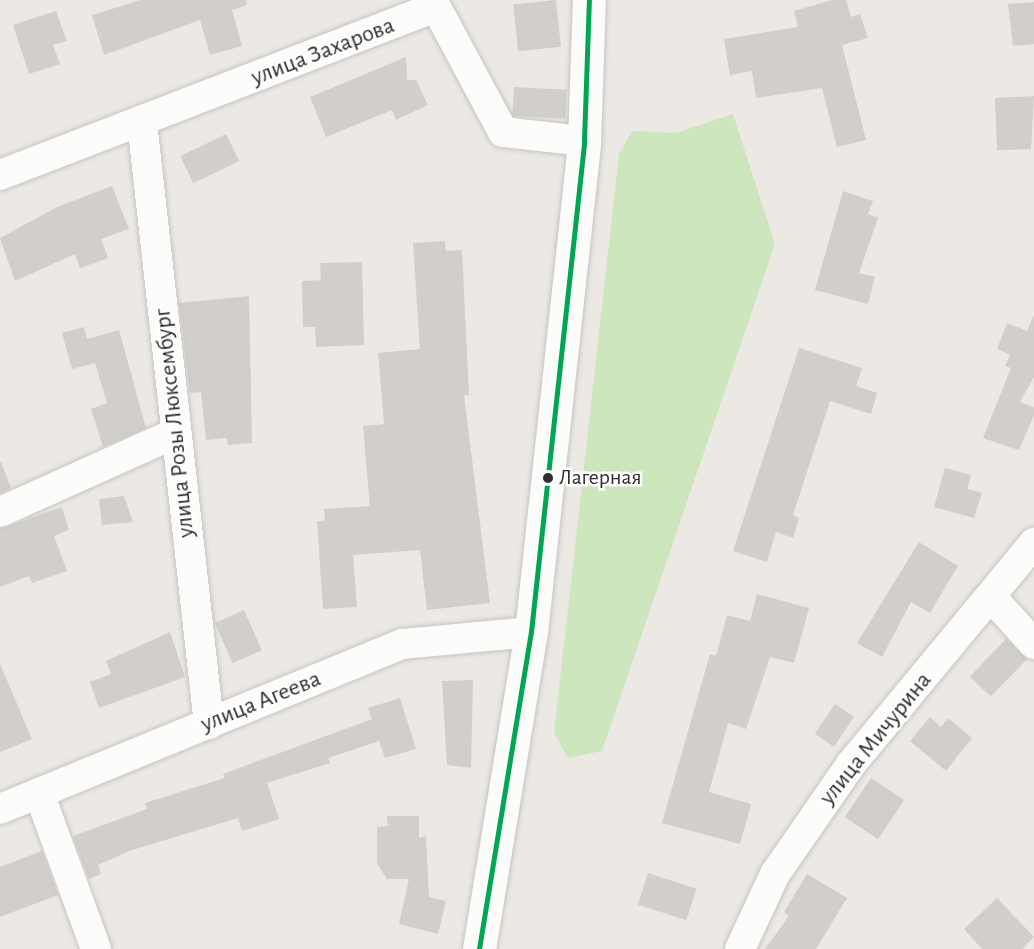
<!DOCTYPE html>
<html>
<head>
<meta charset="utf-8">
<style>
  body { margin:0 }
  #map { position:relative; width:1034px; height:949px; overflow:hidden; background:#ece8e4; font-family:"Alegreya Sans",sans-serif }
  div>[style] { position:absolute }
  .green>* { inset:0; background:#cee6be }
  .building>* { inset:0; background:#d1cecb; transform-origin:0 0 }
  .roads { filter:drop-shadow(0 0 2px #c5c4c5) drop-shadow(0 0 2px #c5c4c5) }
  .minor>* { height:30px; margin:-15px; padding:0 15px; transform-origin:15px; border-radius:15px; background:#fcfcfb }
  .secondary>* { height:33px; margin:-16.5px; padding:0 16.5px; transform-origin:16.5px; border-radius:16.5px; background:#fcfcfb }
  .bus-1>* { height:4.5px; margin:-2.25px; padding:0 2.25px; transform-origin:2.25px; border-radius:2.25px; background:#00a651 }
  .dots>* { width:16px; height:16px; translate:-50% -50%; box-sizing:border-box; border:3px solid #fff; border-radius:50% }
  span { translate:-50% -50%; white-space:nowrap; text-align:center; line-height:1.15; -webkit-text-stroke:5px #fff; paint-order:stroke }
  .bus-label { font-size:22px; color:#2e2e2e }
  .left { translate:0 -50%; text-align:left }
  .street-label { font-size:24px; color:#2e2e2e }
</style>
</head>
<body>
<div id="map">
  <div class="green">
    <i style="clip-path:polygon(733px 114px,775px 244px,602px 751px,568px 758px,554px 733px,619px 154px,632px 131px,676px 133px)"></i>
  </div>
  <div class="building">
    <i style="clip-path:polygon(141px 0,246px 0,247px 5px,232px 10px,242px 46px,210px 55px,200px 20px,104px 55px,92px 15px)"></i>
    <i style="left:556px;top:0;width:47px;height:43px;rotate:84deg"></i>
    <i style="clip-path:polygon(832px 0,846px 0,851px 17px,860px 14px,868px 38px,842px 45px,866px 140px,837px 147px,822px 88px,756px 98px,752px 71px,730px 75px,724px 39px,798px 27px,794px 11px)"></i>
    <i style="clip-path:polygon(1034px 2px,1034px 44px,1013px 46px,1008px 4px)"></i>
    <i style="clip-path:polygon(56px 11px,67px 41px,53px 45px,60px 64px,29px 74px,13px 25px)"></i>
    <i style="clip-path:polygon(406px 57px,407px 80px,416px 80px,428px 105px,396px 120px,392px 110px,326px 137px,310px 97px)"></i>
    <i style="left:514px;top:87px;width:53px;height:29px;rotate:3deg"></i>
    <i style="clip-path:polygon(1034px 96px,1031px 149px,997px 150px,995px 98px)"></i>
    <i style="left:226px;top:134px;width:30px;height:51px;rotate:64deg"></i>
    <i style="clip-path:polygon(112px 186px,129px 229px,101px 239px,108px 258px,80px 268px,75px 254px,15px 281px,0 238px,57px 207px)"></i>
    <i style="clip-path:polygon(843px 191px,873px 201px,868px 214px,878px 218px,859px 273px,875px 277px,868px 304px,815px 290px)"></i>
    <i style="clip-path:polygon(445px 241px,446px 251px,462px 250px,469px 395px,464px 395px,490px 603px,427px 610px,420px 550px,353px 555px,357px 607px,323px 609px,317px 521px,325px 521px,324px 509px,370px 506px,363px 426px,384px 424px,378px 353px,420px 349px,413px 243px)"></i>
    <i style="clip-path:polygon(362px 262px,364px 345px,316px 347px,315px 327px,303px 327px,302px 281px,321px 280px,320px 263px)"></i>
    <i style="clip-path:polygon(249px 296px,252px 443px,228px 445px,227px 438px,206px 440px,201px 392px,190px 393px,179px 303px)"></i>
    <i style="clip-path:polygon(1034px 315px,1034px 377px,1020px 402px,1034px 407px,1034px 415px,1019px 450px,983px 438px,1011px 368px,1005px 366px,1010px 355px,997px 349px,1007px 323px,1027px 331px)"></i>
    <i style="clip-path:polygon(84px 327px,87px 339px,119px 330px,146px 428px,103px 447px,91px 409px,107px 403px,95px 363px,72px 369px,62px 333px)"></i>
    <i style="clip-path:polygon(799px 348px,862px 368px,856px 386px,877px 393px,871px 414px,830px 401px,793px 515px,799px 518px,793px 538px,776px 532px,767px 562px,733px 551px)"></i>
    <i style="clip-path:polygon(1px 462px,11px 488px,0 493px,0 463px)"></i>
    <i style="clip-path:polygon(945px 468px,971px 475px,967px 489px,982px 493px,974px 518px,934px 507px)"></i>
    <i style="clip-path:polygon(124px 496px,133px 522px,102px 525px,99px 499px)"></i>
    <i style="clip-path:polygon(62px 507px,69px 530px,54px 536px,67px 571px,32px 583px,29px 576px,0 587px,0 529px)"></i>
    <i style="clip-path:polygon(919px 542px,958px 566px,930px 613px,911px 602px,882px 657px,857px 643px)"></i>
    <i style="clip-path:polygon(757px 594px,809px 608px,794px 663px,770px 657px,746px 729px,728px 723px,709px 792px,751px 804px,740px 844px,662px 823px,710px 654px,716px 656px,727px 615px,750px 621px)"></i>
    <i style="left:244px;top:610px;width:44px;height:32px;rotate:66deg"></i>
    <i style="clip-path:polygon(170px 632px,185px 677px,99px 708px,90px 682px,111px 674px,106px 661px)"></i>
    <i style="left:1006px;top:639px;width:29px;height:52px;rotate:44deg"></i>
    <i style="clip-path:polygon(0 664px,32px 739px,0 752px)"></i>
    <i style="clip-path:polygon(473px 680px,471px 768px,447px 765px,442px 681px)"></i>
    <i style="clip-path:polygon(400px 698px,416px 749px,385px 758px,379px 741px,328px 758px,330px 763px,267px 783px,279px 819px,242px 831px,238px 818px,129px 851px,98px 865px,101px 874px,89px 879px,73px 836px,147px 809px,145px 803px,225px 778px,223px 774px,372px 719px,368px 708px)"></i>
    <i style="left:835px;top:704px;width:23px;height:36px;rotate:34deg"></i>
    <i style="clip-path:polygon(930px 717px,941px 727px,948px 718px,972px 738px,946px 771px,910px 741px)"></i>
    <i style="left:871px;top:778px;width:40px;height:47px;rotate:34deg"></i>
    <i style="clip-path:polygon(387px 816px,419px 816px,419px 838px,426px 836px,429px 897px,446px 901px,438px 934px,399px 924px,409px 879px,387px 879px,377px 863px,377px 827px,388px 826px)"></i>
    <i style="clip-path:polygon(42px 851px,58px 895px,0 917px,0 867px)"></i>
    <i style="left:648px;top:873px;width:51px;height:33px;rotate:18deg"></i>
    <i style="clip-path:polygon(807px 874px,847px 898px,816px 949px,765px 949px,789px 916px,784px 912px)"></i>
    <i style="clip-path:polygon(997px 898px,1034px 937px,1022px 949px,982px 949px,964px 929px)"></i>
  </div>
  <div class="roads">
    <div class="minor">
      <i style="left:142px;top:122px;width:606px;rotate:83.65deg"></i>
      <i style="left:0;top:175px;width:467px;rotate:-21.1deg"></i>
      <i style="left:436px;top:7px;width:142px;rotate:61.8deg"></i>
      <i style="left:503px;top:132px;width:81px;rotate:6.3deg"></i>
      <i style="left:0;top:512px;width:193px;rotate:-24.2deg"></i>
      <i style="left:993px;top:599px;width:61px;rotate:47.7deg"></i>
      <i style="left:39px;top:793px;width:166px;rotate:69.9deg"></i>
      <i style="left:0;top:809px;width:435px;rotate:-22.3deg"></i>
      <i style="left:403px;top:644px;width:129px;rotate:-5.4deg"></i>
      <i style="left:740px;top:949px;width:83px;rotate:-65deg"></i>
      <i style="left:775px;top:874px;width:135px;rotate:-55.3deg"></i>
      <i style="left:852px;top:763px;width:286px;rotate:-50.4deg"></i>
    </div>
    <div class="secondary">
      <i style="left:479px;top:949px;width:321px;rotate:-80.7deg"></i>
      <i style="left:531px;top:632px;width:494px;rotate:-83.8deg"></i>
      <i style="left:584px;top:141px;width:141px;rotate:-88deg"></i>
    </div>
  </div>
  <div class="bus-1">
    <i style="left:479px;top:949px;width:321px;rotate:-80.7deg"></i>
    <i style="left:531px;top:632px;width:494px;rotate:-83.8deg"></i>
    <i style="left:584px;top:141px;width:141px;rotate:-88deg"></i>
  </div>
  <div class="dots">
    <i style="left:548px;top:478px;background:#2e2e2e"></i>
  </div>
  <div class="bus-label">
    <span class="left" style="left:559px;top:478px">Лагерная</span>
  </div>
  <div class="street-label">
    <span style="left:323px;top:52px;rotate:-21deg">улица Захарова</span>
    <span style="left:175px;top:423px;rotate:-96deg">улица Розы Люксембург</span>
    <span style="left:261px;top:702px;rotate:-22deg">улица Агеева</span>
    <span style="left:876px;top:739px;rotate:-51deg">улица Мичурина</span>
  </div>
</div>
</body>
</html>
